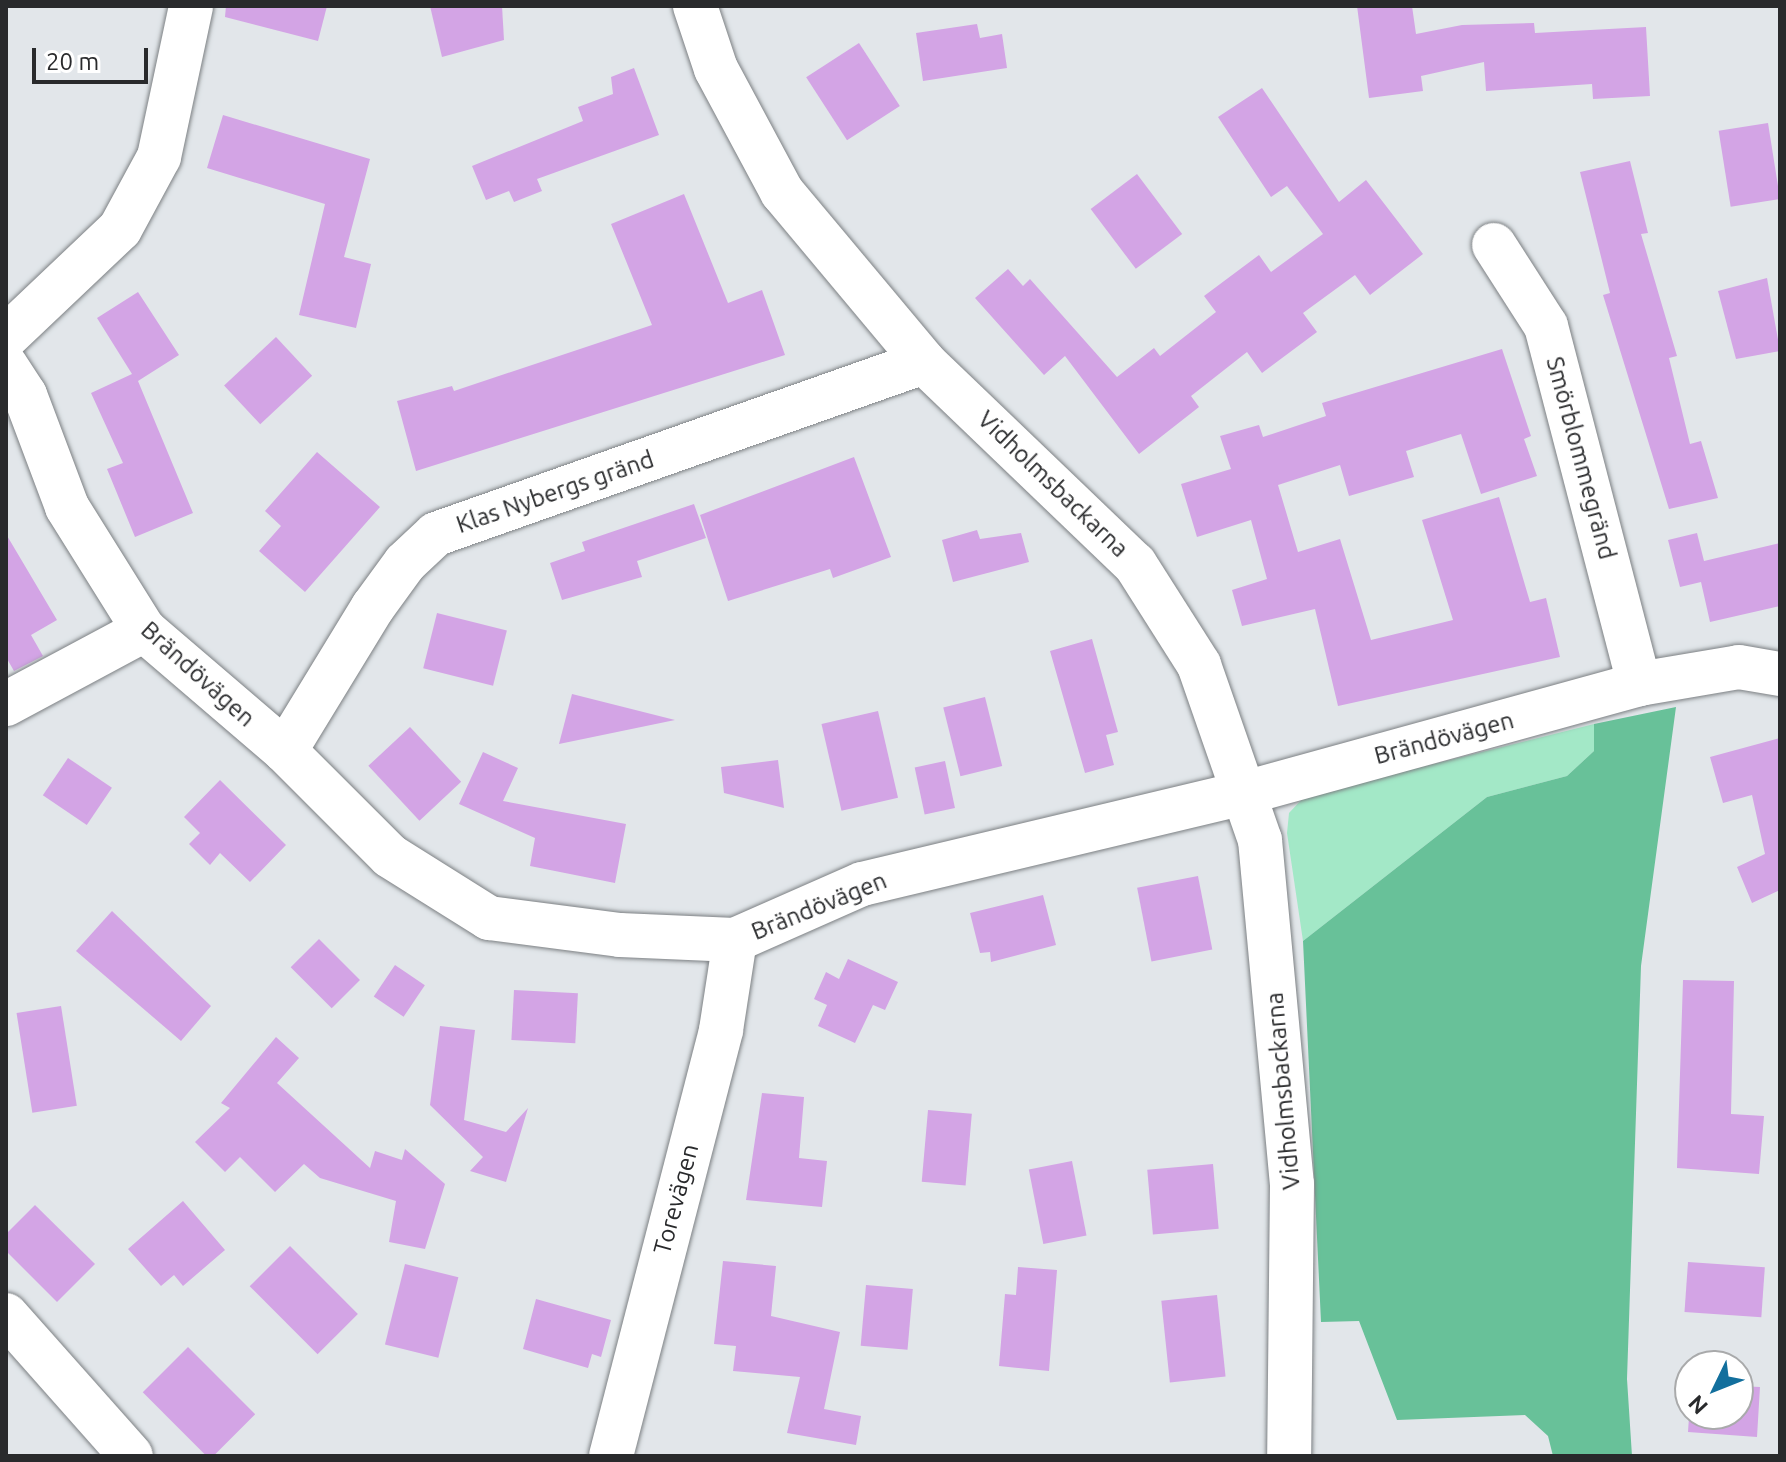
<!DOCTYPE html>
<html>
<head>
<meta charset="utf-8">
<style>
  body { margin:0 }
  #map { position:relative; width:1786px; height:1462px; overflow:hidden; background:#e2e6ea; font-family:Ubuntu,sans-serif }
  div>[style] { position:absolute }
  .green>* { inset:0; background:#a3e8c7 }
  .forest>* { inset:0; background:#68c199 }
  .building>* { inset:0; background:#d3a4e5; transform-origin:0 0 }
  .roads { filter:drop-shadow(0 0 2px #7c8083) drop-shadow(0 0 2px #7c8083) }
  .minor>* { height:44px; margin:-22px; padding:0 22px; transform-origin:22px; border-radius:22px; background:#fff }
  span { translate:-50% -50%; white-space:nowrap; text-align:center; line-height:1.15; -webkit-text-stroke:8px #fff; paint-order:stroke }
  .street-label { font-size:24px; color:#292a2c }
  .frame { position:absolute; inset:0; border:8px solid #292a2c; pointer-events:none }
  .north { position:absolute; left:1674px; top:1350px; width:80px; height:80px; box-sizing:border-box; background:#fff; border:2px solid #a9aaab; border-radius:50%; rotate:227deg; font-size:22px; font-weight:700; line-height:32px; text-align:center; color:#292a2c }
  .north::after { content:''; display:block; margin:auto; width:28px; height:36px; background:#126f9d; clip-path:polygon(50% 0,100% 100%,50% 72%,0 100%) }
  .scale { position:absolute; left:32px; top:48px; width:116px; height:36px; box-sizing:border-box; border:4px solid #292a2c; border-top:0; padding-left:10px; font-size:24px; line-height:28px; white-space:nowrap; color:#292a2c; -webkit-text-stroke:6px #fff; paint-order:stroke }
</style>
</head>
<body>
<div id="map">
  <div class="green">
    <i style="clip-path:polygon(1594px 724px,1594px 751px,1567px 776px,1487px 797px,1303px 941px,1287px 833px,1289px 813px,1305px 796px)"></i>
  </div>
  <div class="forest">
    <i style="clip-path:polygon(1676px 707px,1641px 966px,1627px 1379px,1632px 1456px,1553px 1456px,1548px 1436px,1525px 1415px,1397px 1420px,1359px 1321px,1321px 1322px,1303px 941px,1487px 797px,1567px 776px,1594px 751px,1594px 724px)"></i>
  </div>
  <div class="building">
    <i style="clip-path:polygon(226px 6px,327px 6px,318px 41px,225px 17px)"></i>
    <i style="clip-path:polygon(430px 6px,502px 6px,504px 40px,442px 57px)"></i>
    <i style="clip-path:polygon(1357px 6px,1412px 6px,1416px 34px,1462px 25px,1534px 23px,1535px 33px,1646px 27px,1650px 96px,1593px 99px,1592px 84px,1486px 91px,1484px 62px,1421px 76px,1423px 91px,1369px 98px)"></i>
    <i style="clip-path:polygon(977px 24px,980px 38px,1002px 34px,1007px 68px,923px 81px,916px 33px)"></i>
    <i style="left:859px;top:43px;width:75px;height:63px;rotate:57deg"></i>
    <i style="clip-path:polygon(634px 68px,659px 135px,537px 179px,542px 191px,514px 202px,509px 191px,486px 200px,472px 166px,583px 121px,578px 107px,613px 94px,611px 77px)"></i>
    <i style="clip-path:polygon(1262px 88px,1339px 202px,1366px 180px,1423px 254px,1370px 295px,1355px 275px,1303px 313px,1317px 332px,1262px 373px,1247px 352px,1191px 396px,1199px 407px,1139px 454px,1065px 356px,1044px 375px,975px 298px,1008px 269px,1023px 286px,1030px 279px,1117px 377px,1154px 348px,1160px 356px,1216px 312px,1204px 296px,1259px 255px,1271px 272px,1323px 234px,1287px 186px,1271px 197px,1218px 117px)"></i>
    <i style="clip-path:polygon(223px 115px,370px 159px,344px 257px,371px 264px,356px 328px,299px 315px,325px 204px,207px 168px)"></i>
    <i style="left:1768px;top:123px;width:77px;height:50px;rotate:81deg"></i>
    <i style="clip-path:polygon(1630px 161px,1648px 233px,1641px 234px,1677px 356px,1669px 358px,1690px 444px,1701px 441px,1718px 498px,1669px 509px,1603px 295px,1610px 293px,1580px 172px)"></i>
    <i style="left:1137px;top:174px;width:75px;height:58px;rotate:53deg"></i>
    <i style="clip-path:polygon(684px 194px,728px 303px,762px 290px,785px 355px,416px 471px,397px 401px,452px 386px,454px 391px,652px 325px,611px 224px)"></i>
    <i style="clip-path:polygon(1767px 278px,1780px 351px,1736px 359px,1718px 291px)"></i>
    <i style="clip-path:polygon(138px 292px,179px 355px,138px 381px,193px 513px,135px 537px,107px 469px,123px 463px,91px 393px,132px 374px,97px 318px)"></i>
    <i style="left:276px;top:337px;width:53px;height:71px;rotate:47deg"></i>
    <i style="clip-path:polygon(1502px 349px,1531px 436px,1524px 439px,1537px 476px,1481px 494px,1461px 434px,1406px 451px,1414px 477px,1349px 496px,1340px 465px,1278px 485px,1298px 552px,1340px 539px,1371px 640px,1453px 620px,1422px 520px,1499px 497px,1530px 602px,1546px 598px,1560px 657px,1338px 706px,1315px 609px,1242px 626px,1232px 590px,1267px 579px,1251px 520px,1197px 537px,1181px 484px,1231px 469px,1220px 436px,1259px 425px,1263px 437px,1326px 416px,1322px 403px)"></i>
    <i style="clip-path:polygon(317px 452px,380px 507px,305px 592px,259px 551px,281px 526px,265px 511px)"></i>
    <i style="clip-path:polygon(854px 457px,891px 557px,833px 578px,830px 569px,728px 601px,700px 515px)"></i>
    <i style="clip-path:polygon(694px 504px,706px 538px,637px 561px,642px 577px,562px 600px,550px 563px,585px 551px,582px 542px)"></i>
    <i style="clip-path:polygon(977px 530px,980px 539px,1021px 533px,1029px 562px,953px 582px,942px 540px)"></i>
    <i style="clip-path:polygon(1697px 533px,1704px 561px,1780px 543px,1780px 606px,1710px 622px,1701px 582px,1680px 587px,1668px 540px)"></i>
    <i style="clip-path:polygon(6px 534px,57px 620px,31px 635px,43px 656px,14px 671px,6px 657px)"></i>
    <i style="left:437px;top:613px;width:72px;height:57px;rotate:14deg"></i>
    <i style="clip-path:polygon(1092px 639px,1118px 732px,1106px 735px,1114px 765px,1085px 773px,1050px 651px)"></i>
    <i style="clip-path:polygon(572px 694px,675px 720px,559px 744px)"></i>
    <i style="left:985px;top:697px;width:71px;height:43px;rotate:76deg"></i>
    <i style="left:878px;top:711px;width:89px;height:58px;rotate:77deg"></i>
    <i style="left:410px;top:727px;width:75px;height:57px;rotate:47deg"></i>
    <i style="clip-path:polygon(1780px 738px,1780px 890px,1752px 903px,1737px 867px,1765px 854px,1752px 795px,1723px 803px,1710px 757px)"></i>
    <i style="clip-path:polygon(483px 752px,518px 768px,503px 801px,626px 824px,615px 883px,530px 866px,535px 838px,459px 804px)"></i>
    <i style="left:68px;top:758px;width:53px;height:45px;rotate:34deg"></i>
    <i style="clip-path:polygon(778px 760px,784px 808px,724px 793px,721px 767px)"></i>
    <i style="left:945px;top:761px;width:48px;height:31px;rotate:78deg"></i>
    <i style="clip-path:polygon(220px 780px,286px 845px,250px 882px,220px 853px,210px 865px,189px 844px,200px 833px,184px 817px)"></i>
    <i style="left:1198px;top:876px;width:75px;height:62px;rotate:79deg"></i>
    <i style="clip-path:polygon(1043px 895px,1056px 945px,991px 962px,990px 952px,980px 953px,970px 913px)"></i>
    <i style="clip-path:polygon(112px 911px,211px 1006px,181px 1041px,76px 951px)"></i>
    <i style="left:319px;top:939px;width:58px;height:40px;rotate:45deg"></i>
    <i style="clip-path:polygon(848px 959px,898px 982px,885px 1010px,873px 1005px,855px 1043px,818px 1026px,827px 1005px,814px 999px,826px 972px,839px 979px)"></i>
    <i style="left:395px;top:965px;width:36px;height:38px;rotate:34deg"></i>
    <i style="clip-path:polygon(1683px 980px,1734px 981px,1731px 1114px,1764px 1116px,1759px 1174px,1677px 1168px)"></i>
    <i style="left:514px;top:990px;width:64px;height:50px;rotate:3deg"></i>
    <i style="left:61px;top:1006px;width:101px;height:45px;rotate:81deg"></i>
    <i style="clip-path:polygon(440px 1026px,475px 1030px,464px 1120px,506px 1132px,528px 1108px,506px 1182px,470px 1171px,483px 1157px,430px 1105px)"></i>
    <i style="clip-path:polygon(276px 1037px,299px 1058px,277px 1083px,370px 1168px,375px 1151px,402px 1160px,405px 1149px,445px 1184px,425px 1249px,389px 1242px,396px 1201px,320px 1178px,304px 1164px,275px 1192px,240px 1157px,225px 1172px,195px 1142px,230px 1108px,221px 1103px)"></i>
    <i style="clip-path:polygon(762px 1093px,804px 1097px,799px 1158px,827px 1161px,822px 1207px,746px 1200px)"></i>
    <i style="left:928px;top:1110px;width:44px;height:72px;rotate:5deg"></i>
    <i style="left:1072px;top:1161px;width:76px;height:44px;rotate:79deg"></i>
    <i style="left:1213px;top:1164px;width:65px;height:66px;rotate:85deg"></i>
    <i style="clip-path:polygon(183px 1201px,225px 1250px,183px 1286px,174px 1275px,161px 1286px,128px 1249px)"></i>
    <i style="clip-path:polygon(35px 1205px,95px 1264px,57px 1302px,6px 1251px,6px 1234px)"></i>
    <i style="left:290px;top:1246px;width:96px;height:57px;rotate:45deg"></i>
    <i style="clip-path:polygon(723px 1261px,776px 1266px,771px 1316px,840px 1332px,824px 1409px,861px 1416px,856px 1445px,787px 1433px,800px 1377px,733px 1371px,736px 1346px,714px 1344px)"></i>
    <i style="left:1688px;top:1262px;width:77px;height:50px;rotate:4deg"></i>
    <i style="left:405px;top:1264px;width:55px;height:83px;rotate:14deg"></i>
    <i style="clip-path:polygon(1018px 1267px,1057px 1270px,1049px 1371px,999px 1366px,1005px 1294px,1016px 1295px)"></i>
    <i style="left:866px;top:1285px;width:47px;height:61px;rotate:5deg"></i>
    <i style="left:1217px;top:1295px;width:82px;height:56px;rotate:84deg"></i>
    <i style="clip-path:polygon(536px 1299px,611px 1320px,601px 1357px,592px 1354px,588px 1368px,523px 1349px)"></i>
    <i style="left:188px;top:1347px;width:95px;height:64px;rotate:45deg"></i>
    <i style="clip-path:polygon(1738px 1386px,1760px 1387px,1757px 1437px,1688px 1432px,1690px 1402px,1690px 1414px,1738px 1414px)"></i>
  </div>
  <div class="roads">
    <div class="minor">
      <i style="left:695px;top:6px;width:66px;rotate:71.6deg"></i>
      <i style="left:716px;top:69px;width:140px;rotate:61.8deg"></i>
      <i style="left:782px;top:192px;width:222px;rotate:50.1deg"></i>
      <i style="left:924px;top:362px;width:292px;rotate:43.8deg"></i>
      <i style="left:1135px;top:564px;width:120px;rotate:57.6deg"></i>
      <i style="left:1199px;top:665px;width:185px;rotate:70.8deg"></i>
      <i style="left:1260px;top:840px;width:345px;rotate:84.7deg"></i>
      <i style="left:1292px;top:1184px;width:272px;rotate:90.6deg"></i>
      <i style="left:1494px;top:245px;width:96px;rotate:57.3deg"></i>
      <i style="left:1546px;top:326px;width:370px;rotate:75.4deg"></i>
      <i style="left:6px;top:337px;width:157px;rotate:-43.5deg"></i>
      <i style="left:120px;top:229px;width:82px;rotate:-61.6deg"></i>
      <i style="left:159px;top:157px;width:154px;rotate:-78deg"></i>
      <i style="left:6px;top:366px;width:35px;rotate:57deg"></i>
      <i style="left:25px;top:395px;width:120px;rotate:69.4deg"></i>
      <i style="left:67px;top:507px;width:145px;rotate:58deg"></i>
      <i style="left:144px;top:630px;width:186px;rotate:40.6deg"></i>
      <i style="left:285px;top:751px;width:148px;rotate:45deg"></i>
      <i style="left:390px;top:856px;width:117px;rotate:32.1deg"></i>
      <i style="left:489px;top:918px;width:132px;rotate:7.4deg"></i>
      <i style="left:620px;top:935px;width:115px;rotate:2.5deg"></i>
      <i style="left:735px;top:940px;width:139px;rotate:-23.8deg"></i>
      <i style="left:862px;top:884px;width:397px;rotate:-13.4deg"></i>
      <i style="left:1248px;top:792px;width:406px;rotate:-15.4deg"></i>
      <i style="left:1639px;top:684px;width:101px;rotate:-9.6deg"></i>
      <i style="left:1739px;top:667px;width:42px;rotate:9.7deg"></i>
      <i style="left:6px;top:704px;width:157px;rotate:-28.2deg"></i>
      <i style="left:285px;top:751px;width:169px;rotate:-58.6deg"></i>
      <i style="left:373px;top:607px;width:54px;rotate:-54deg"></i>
      <i style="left:405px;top:563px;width:42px;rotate:-43.1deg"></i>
      <i style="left:436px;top:534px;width:517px;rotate:-19.42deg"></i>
      <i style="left:6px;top:1315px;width:188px;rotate:48.4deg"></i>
      <i style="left:611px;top:1456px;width:440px;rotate:-75.5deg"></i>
      <i style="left:721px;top:1030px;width:91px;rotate:-81.2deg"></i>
    </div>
  </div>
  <div class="street-label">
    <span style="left:1581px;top:458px;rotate:75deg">Smörblommegränd</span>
    <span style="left:1053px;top:484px;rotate:44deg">Vidholmsbackarna</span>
    <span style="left:555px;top:492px;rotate:-19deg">Klas Nybergs gränd</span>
    <span style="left:198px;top:674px;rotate:42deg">Brändövägen</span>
    <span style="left:1444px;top:738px;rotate:-15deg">Brändövägen</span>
    <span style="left:819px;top:906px;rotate:-22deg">Brändövägen</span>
    <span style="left:1283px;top:1091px;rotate:-95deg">Vidholmsbackarna</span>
    <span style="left:676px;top:1199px;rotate:-75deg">Torevägen</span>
  </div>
  <div class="frame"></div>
  <div class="north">N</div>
  <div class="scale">20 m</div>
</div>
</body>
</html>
